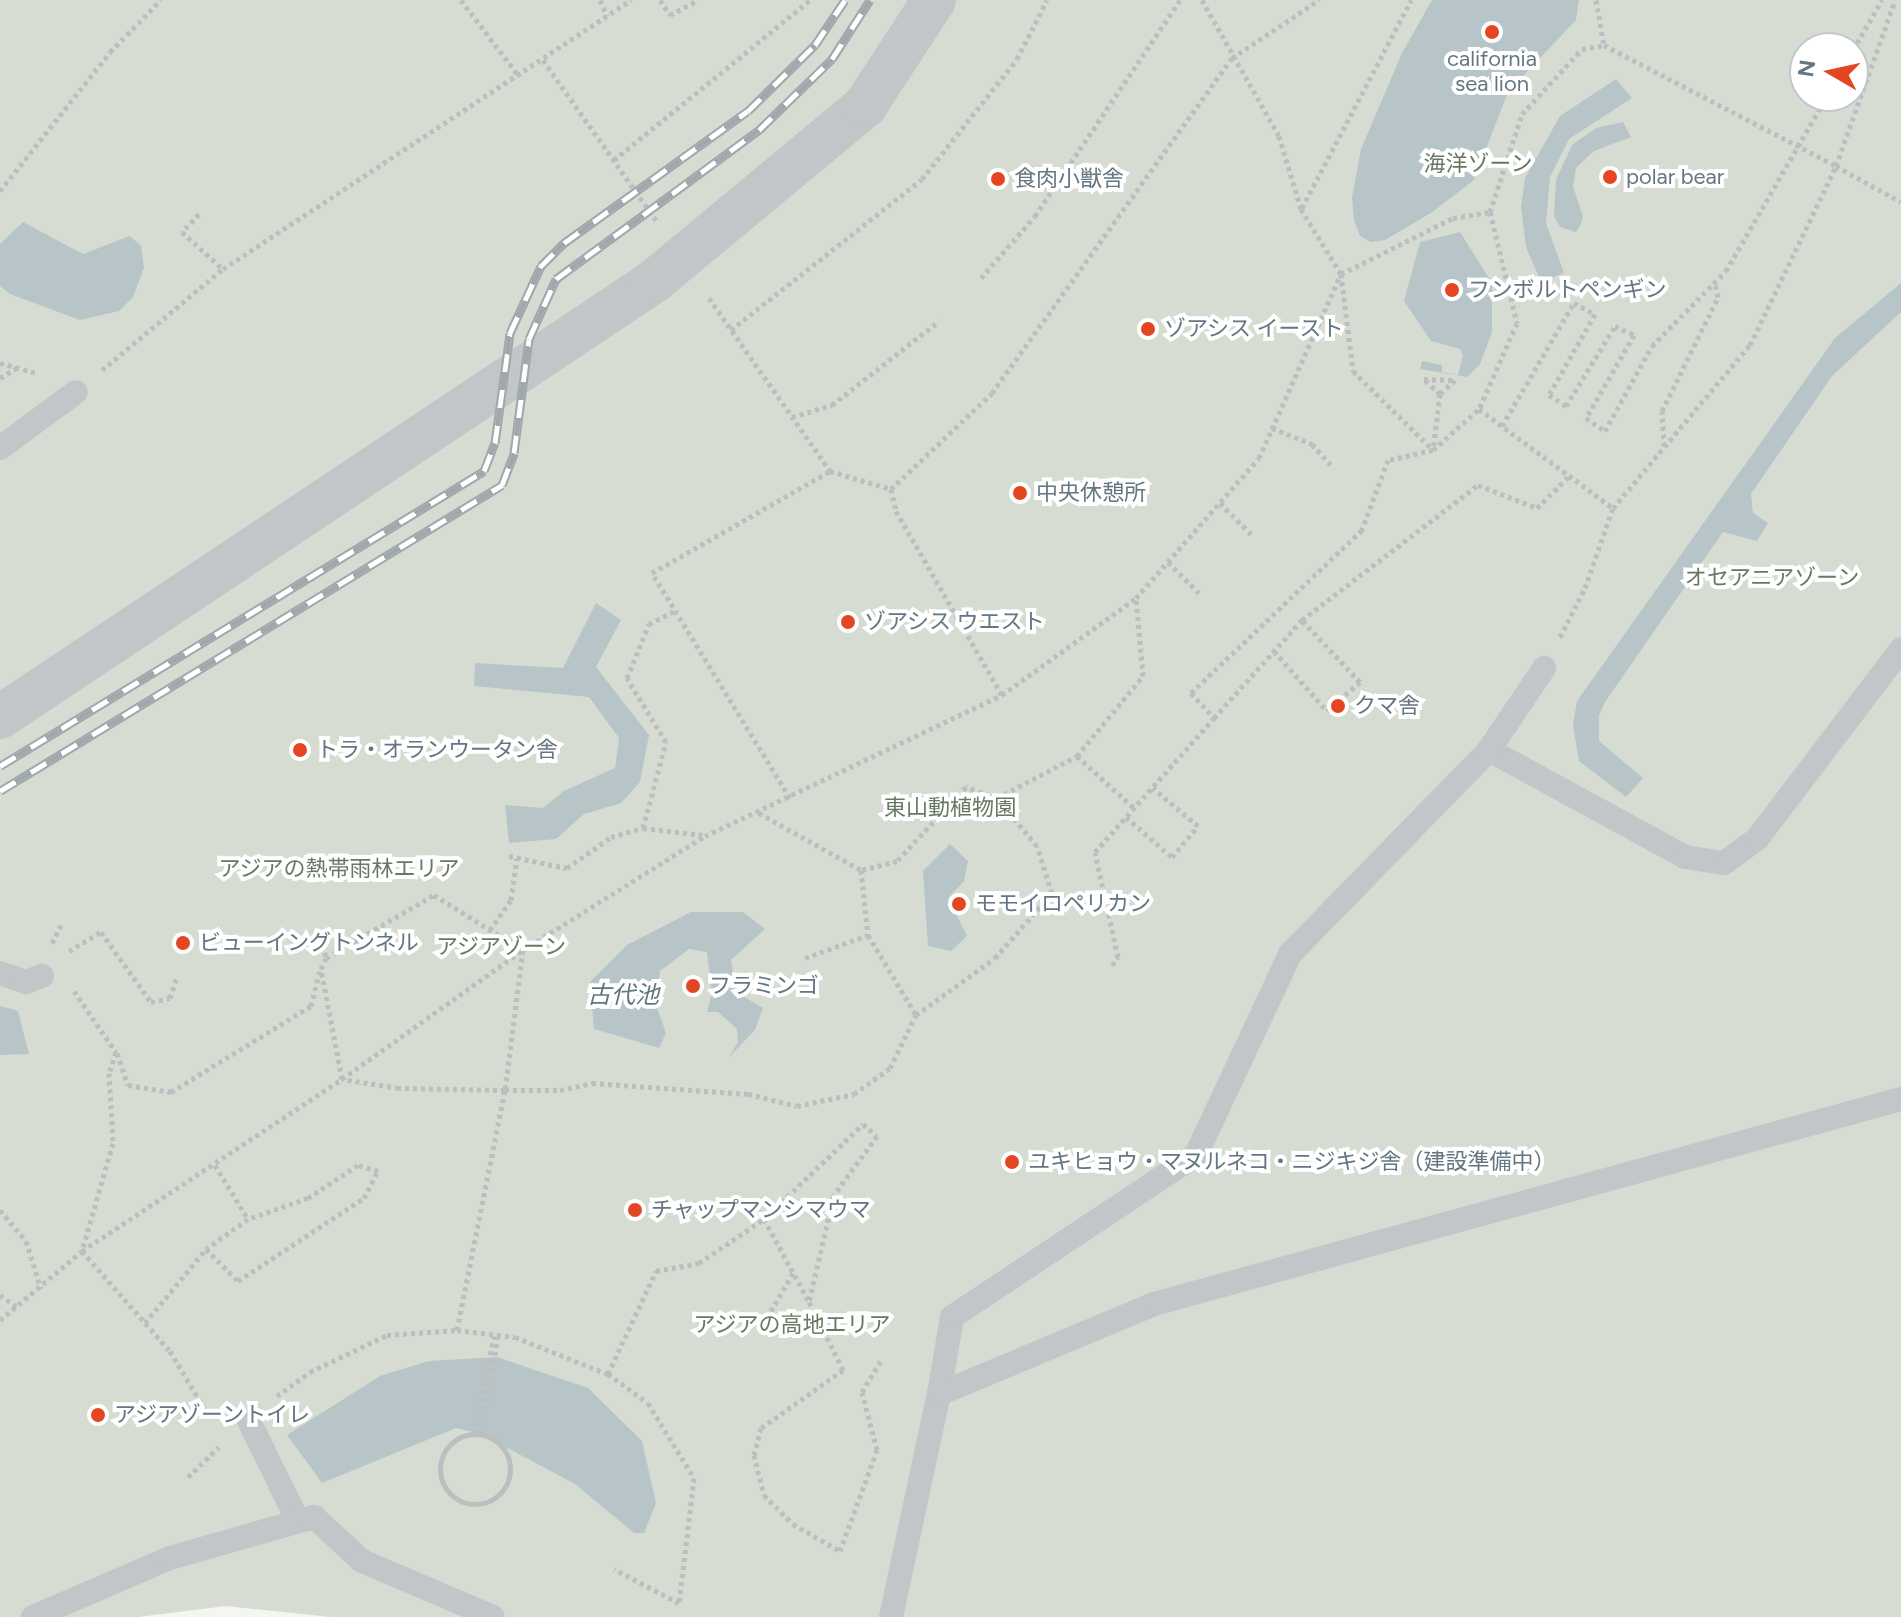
<!DOCTYPE html>
<html>
<head>
<meta charset="utf-8">
<style>
  body { margin:0 }
  #map { position:relative; width:1901px; height:1617px; overflow:hidden; background:#f5f5f1; font-family:Figtree,"Noto Sans JP",sans-serif }
  div>[style] { position:absolute }
  .green>* { inset:0; background:#d6dcd2 }
  .water>* { inset:0; background:#b7c5c8 }
  .path>* { height:5px; margin-top:-2.5px; transform-origin:0; background:repeating-linear-gradient(90deg,#bcbec0 0 4px,transparent 0 8px) }
  .path>.ring { margin:-2.5px; padding:0; box-sizing:content-box; background:none; border:5px solid #bcbec0; border-radius:50% }
  .lane>* { height:24px; margin:-12px; padding:0 12px; transform-origin:12px; border-radius:12px; background:#c2c6c9 }
  .street>* { height:44px; margin:-22px; padding:0 22px; transform-origin:22px; border-radius:22px; background:#c2c6c9 }
  .rail>* { height:9px; margin-top:-4.5px; transform-origin:0; background:repeating-linear-gradient(90deg,#fff 0 18px,#a0a8ac 0 36px); box-sizing:border-box; border-block:2px solid #a0a8ac }
  .dots>* { width:22px; height:22px; translate:-50% -50%; box-sizing:border-box; border:4px solid #fff; border-radius:50% }
  span { translate:-50% -50%; white-space:nowrap; text-align:center; line-height:1.15; -webkit-text-stroke:8px #fff; paint-order:stroke }
  .poi-label { font-size:22px; color:#637682 }
  .left { translate:0 -50%; text-align:left }
  .park-label { font-size:22px; color:#687962 }
  .water-label { font-size:24px; color:#5f787f; font-style:italic }
  .north { position:absolute; left:1789px; top:32px; width:80px; height:80px; box-sizing:border-box; background:#fff; border:2px solid #c1c8cd; border-radius:50%; rotate:279deg; font-size:22px; font-weight:700; line-height:32px; text-align:center; color:#637682 }
  .north::after { content:''; display:block; margin:auto; width:28px; height:36px; background:#e44621; clip-path:polygon(50% 0,100% 100%,50% 72%,0 100%) }
</style>
</head>
<body>
<div id="map">
  <div class="green">
    <i style="clip-path:polygon(evenodd,0 0,1901px 0,1901px 1617px,331px 1617px,226px 1606px,138px 1617px,0 1617px,0 0,1805px 48px,1853px 48px,1853px 96px,1805px 96px,1805px 48px)"></i>
  </div>
  <div class="water">
    <i style="clip-path:polygon(1432px 0,1579px 0,1576px 20px,1508px 92px,1474px 180px,1431px 213px,1385px 240px,1371px 242px,1360px 236px,1354px 220px,1352px 198px,1361px 149px,1402px 53px)"></i>
    <i style="clip-path:polygon(1616px 79px,1632px 98px,1569px 139px,1550px 177px,1546px 223px,1564px 273px,1541px 282px,1526px 247px,1521px 207px,1525px 178px,1560px 116px)"></i>
    <i style="clip-path:polygon(1623px 122px,1631px 137px,1594px 151px,1576px 168px,1573px 187px,1583px 216px,1581px 224px,1576px 232px,1560px 227px,1554px 216px,1556px 180px,1572px 145px,1596px 128px)"></i>
    <i style="clip-path:polygon(23px 222px,83px 254px,130px 236px,141px 246px,144px 268px,133px 297px,119px 311px,80px 320px,10px 294px,0 286px,0 244px)"></i>
    <i style="clip-path:polygon(1460px 232px,1492px 283px,1492px 332px,1480px 364px,1467px 377px,1420px 369px,1422px 361px,1442px 365px,1442px 372px,1458px 375px,1463px 356px,1460px 349px,1431px 341px,1404px 301px,1420px 242px)"></i>
    <i style="clip-path:polygon(1901px 283px,1901px 312px,1832px 376px,1751px 494px,1753px 513px,1768px 523px,1757px 541px,1723px 532px,1605px 702px,1599px 715px,1599px 741px,1643px 778px,1626px 797px,1579px 761px,1573px 725px,1577px 701px,1835px 338px)"></i>
    <i style="clip-path:polygon(596px 603px,621px 620px,596px 667px,649px 735px,640px 782px,621px 803px,584px 814px,556px 839px,509px 843px,505px 805px,543px 808px,564px 791px,615px 768px,619px 738px,589px 697px,474px 686px,475px 663px,563px 668px)"></i>
    <i style="clip-path:polygon(950px 844px,968px 861px,964px 881px,948px 898px,967px 936px,951px 951px,928px 946px,923px 871px)"></i>
    <i style="clip-path:polygon(691px 912px,743px 912px,765px 929px,731px 960px,736px 992px,763px 1008px,755px 1030px,729px 1057px,738px 1042px,737px 1029px,718px 1012px,707px 1012px,712px 994px,707px 952px,689px 949px,660px 971px,655px 1002px,666px 1033px,659px 1048px,594px 1029px,590px 982px,627px 945px)"></i>
    <i style="clip-path:polygon(0 1006px,18px 1011px,29px 1054px,0 1055px)"></i>
    <i style="clip-path:polygon(497px 1357px,588px 1388px,642px 1441px,656px 1503px,644px 1533px,634px 1533px,575px 1484px,481px 1434px,456px 1428px,322px 1483px,287px 1435px,380px 1376px,429px 1361px)"></i>
  </div>
  <div class="path">
    <i style="left:461px;top:0;width:96px;rotate:52.7deg"></i>
    <i style="left:600px;top:0;width:17px;rotate:66deg"></i>
    <i style="left:660px;top:0;width:18px;rotate:56deg"></i>
    <i style="left:670px;top:15px;width:32px;rotate:-28deg"></i>
    <i style="left:1202px;top:0;width:156px;rotate:60.5deg"></i>
    <i style="left:1279px;top:136px;width:76px;rotate:73.2deg"></i>
    <i style="left:1301px;top:209px;width:76px;rotate:58.4deg"></i>
    <i style="left:1341px;top:274px;width:98px;rotate:82.9deg"></i>
    <i style="left:1353px;top:371px;width:112px;rotate:44.6deg"></i>
    <i style="left:1433px;top:450px;width:62px;rotate:-41.7deg"></i>
    <i style="left:1479px;top:409px;width:167px;rotate:36.5deg"></i>
    <i style="left:1613px;top:508px;width:213px;rotate:-50deg"></i>
    <i style="left:1750px;top:345px;width:199px;rotate:-64.3deg"></i>
    <i style="left:1836px;top:166px;width:74px;rotate:29deg"></i>
    <i style="left:1596px;top:0;width:46px;rotate:79.9deg"></i>
    <i style="left:1853px;top:50px;width:58px;rotate:-59.9deg"></i>
    <i style="left:543px;top:60px;width:196px;rotate:54.8deg"></i>
    <i style="left:614px;top:160px;width:253px;rotate:-39.2deg"></i>
    <i style="left:0;top:191px;width:177px;rotate:-51.6deg"></i>
    <i style="left:110px;top:52px;width:73px;rotate:-45.6deg"></i>
    <i style="left:1302px;top:208px;width:235px;rotate:-62.3deg"></i>
    <i style="left:1490px;top:212px;width:103px;rotate:-71.9deg"></i>
    <i style="left:1522px;top:114px;width:88px;rotate:-47.3deg"></i>
    <i style="left:1582px;top:49px;width:22px;rotate:-10deg"></i>
    <i style="left:1604px;top:45px;width:262px;rotate:27.5deg"></i>
    <i style="left:1836px;top:166px;width:176px;rotate:-70.4deg"></i>
    <i style="left:199px;top:214px;width:25px;rotate:133deg"></i>
    <i style="left:182px;top:232px;width:55px;rotate:42.1deg"></i>
    <i style="left:981px;top:278px;width:82px;rotate:-48.9deg"></i>
    <i style="left:1035px;top:216px;width:260px;rotate:-56.1deg"></i>
    <i style="left:709px;top:298px;width:211px;rotate:55deg"></i>
    <i style="left:731px;top:330px;width:243px;rotate:-38.3deg"></i>
    <i style="left:922px;top:179px;width:153px;rotate:-51.6deg"></i>
    <i style="left:1017px;top:59px;width:66px;rotate:-63deg"></i>
    <i style="left:0;top:363px;width:38px;rotate:15deg"></i>
    <i style="left:102px;top:370px;width:158px;rotate:-39.9deg"></i>
    <i style="left:223px;top:269px;width:489px;rotate:-33.4deg"></i>
    <i style="left:0;top:378px;width:23px;rotate:-31deg"></i>
    <i style="left:1440px;top:394px;width:22px;rotate:-137deg"></i>
    <i style="left:1424px;top:379px;width:31px;rotate:2deg"></i>
    <i style="left:1455px;top:380px;width:21px;rotate:137deg"></i>
    <i style="left:1440px;top:394px;width:56px;rotate:97.1deg"></i>
    <i style="left:1433px;top:450px;width:46px;rotate:167.5deg"></i>
    <i style="left:1388px;top:460px;width:75px;rotate:110.4deg"></i>
    <i style="left:1362px;top:530px;width:236px;rotate:136.4deg"></i>
    <i style="left:1191px;top:693px;width:34px;rotate:47deg"></i>
    <i style="left:1214px;top:718px;width:132px;rotate:-48.1deg"></i>
    <i style="left:1302px;top:620px;width:222px;rotate:-37.5deg"></i>
    <i style="left:1478px;top:485px;width:63px;rotate:21.3deg"></i>
    <i style="left:1537px;top:508px;width:45px;rotate:-45deg"></i>
    <i style="left:792px;top:417px;width:42px;rotate:-16.7deg"></i>
    <i style="left:832px;top:405px;width:136px;rotate:-38.1deg"></i>
    <i style="left:1502px;top:426px;width:143px;rotate:-59.7deg"></i>
    <i style="left:1574px;top:303px;width:24px;rotate:28deg"></i>
    <i style="left:1595px;top:314px;width:93px;rotate:119.6deg"></i>
    <i style="left:1549px;top:395px;width:20px;rotate:33deg"></i>
    <i style="left:1566px;top:406px;width:94px;rotate:-58.5deg"></i>
    <i style="left:1615px;top:326px;width:21px;rotate:25deg"></i>
    <i style="left:1634px;top:335px;width:96px;rotate:120deg"></i>
    <i style="left:1586px;top:418px;width:23px;rotate:34deg"></i>
    <i style="left:1605px;top:431px;width:97px;rotate:-61.1deg"></i>
    <i style="left:1652px;top:346px;width:105px;rotate:-45.4deg"></i>
    <i style="left:1726px;top:271px;width:202px;rotate:-60deg"></i>
    <i style="left:1272px;top:428px;width:43px;rotate:21.8deg"></i>
    <i style="left:1312px;top:444px;width:28px;rotate:48deg"></i>
    <i style="left:1664px;top:446px;width:35px;rotate:-93deg"></i>
    <i style="left:1662px;top:411px;width:127px;rotate:-63.8deg"></i>
    <i style="left:1718px;top:297px;width:15px;rotate:-101deg"></i>
    <i style="left:891px;top:489px;width:23px;rotate:77deg"></i>
    <i style="left:896px;top:511px;width:212px;rotate:60.1deg"></i>
    <i style="left:1002px;top:695px;width:165px;rotate:-35.9deg"></i>
    <i style="left:1136px;top:598px;width:186px;rotate:-48.7deg"></i>
    <i style="left:1259px;top:458px;width:201px;rotate:-66deg"></i>
    <i style="left:1341px;top:274px;width:125px;rotate:-26.6deg"></i>
    <i style="left:1453px;top:218px;width:37px;rotate:-9deg"></i>
    <i style="left:1490px;top:212px;width:114px;rotate:76.3deg"></i>
    <i style="left:1517px;top:323px;width:94px;rotate:113.8deg"></i>
    <i style="left:1220px;top:503px;width:47px;rotate:45deg"></i>
    <i style="left:1168px;top:562px;width:47px;rotate:45deg"></i>
    <i style="left:1560px;top:637px;width:55px;rotate:-63deg"></i>
    <i style="left:1585px;top:588px;width:85px;rotate:-70.7deg"></i>
    <i style="left:1274px;top:651px;width:80px;rotate:48.5deg"></i>
    <i style="left:1327px;top:711px;width:44px;rotate:-41.3deg"></i>
    <i style="left:1360px;top:682px;width:85px;rotate:-133.1deg"></i>
    <i style="left:1077px;top:756px;width:77px;rotate:42.4deg"></i>
    <i style="left:790px;top:798px;width:264px;rotate:-121.5deg"></i>
    <i style="left:652px;top:573px;width:205px;rotate:-29.8deg"></i>
    <i style="left:830px;top:471px;width:64px;rotate:16.4deg"></i>
    <i style="left:891px;top:489px;width:139px;rotate:-43.5deg"></i>
    <i style="left:992px;top:393px;width:412px;rotate:-54.4deg"></i>
    <i style="left:1232px;top:58px;width:105px;rotate:-33.7deg"></i>
    <i style="left:997px;top:798px;width:90px;rotate:-27.7deg"></i>
    <i style="left:1077px;top:756px;width:104px;rotate:-50.5deg"></i>
    <i style="left:1143px;top:676px;width:78px;rotate:-95.1deg"></i>
    <i style="left:759px;top:813px;width:117px;rotate:29.2deg"></i>
    <i style="left:861px;top:870px;width:65px;rotate:83.9deg"></i>
    <i style="left:868px;top:935px;width:93px;rotate:59deg"></i>
    <i style="left:1126px;top:817px;width:61px;rotate:41deg"></i>
    <i style="left:1172px;top:857px;width:40px;rotate:-50deg"></i>
    <i style="left:1198px;top:826px;width:59px;rotate:-139.8deg"></i>
    <i style="left:643px;top:828px;width:89px;rotate:-75deg"></i>
    <i style="left:666px;top:742px;width:75px;rotate:-121.4deg"></i>
    <i style="left:627px;top:678px;width:58px;rotate:-67.8deg"></i>
    <i style="left:649px;top:624px;width:28px;rotate:-27deg"></i>
    <i style="left:509px;top:856px;width:59px;rotate:11.7deg"></i>
    <i style="left:567px;top:868px;width:54px;rotate:-35.2deg"></i>
    <i style="left:611px;top:837px;width:33px;rotate:-16deg"></i>
    <i style="left:643px;top:828px;width:60px;rotate:6.7deg"></i>
    <i style="left:319px;top:929px;width:30px;rotate:76deg"></i>
    <i style="left:490px;top:930px;width:37px;rotate:-55deg"></i>
    <i style="left:511px;top:900px;width:42px;rotate:-81.9deg"></i>
    <i style="left:52px;top:943px;width:22px;rotate:-63deg"></i>
    <i style="left:69px;top:951px;width:37px;rotate:-31deg"></i>
    <i style="left:101px;top:932px;width:86px;rotate:54.5deg"></i>
    <i style="left:151px;top:1002px;width:19px;rotate:-12deg"></i>
    <i style="left:170px;top:998px;width:20px;rotate:-72deg"></i>
    <i style="left:805px;top:958px;width:67px;rotate:-20.1deg"></i>
    <i style="left:1112px;top:965px;width:10px;rotate:-53deg"></i>
    <i style="left:1118px;top:957px;width:107px;rotate:-102.4deg"></i>
    <i style="left:1095px;top:852px;width:179px;rotate:-48.4deg"></i>
    <i style="left:74px;top:991px;width:74px;rotate:55.5deg"></i>
    <i style="left:116px;top:1052px;width:22px;rotate:108deg"></i>
    <i style="left:109px;top:1073px;width:70px;rotate:86.7deg"></i>
    <i style="left:113px;top:1143px;width:112px;rotate:106deg"></i>
    <i style="left:82px;top:1251px;width:133px;rotate:48.7deg"></i>
    <i style="left:170px;top:1351px;width:78px;rotate:59.2deg"></i>
    <i style="left:117px;top:1053px;width:34px;rotate:71deg"></i>
    <i style="left:128px;top:1085px;width:44px;rotate:9.2deg"></i>
    <i style="left:171px;top:1092px;width:164px;rotate:-31.6deg"></i>
    <i style="left:311px;top:1006px;width:36px;rotate:-76deg"></i>
    <i style="left:215px;top:1165px;width:63px;rotate:58.6deg"></i>
    <i style="left:0;top:1210px;width:40px;rotate:50deg"></i>
    <i style="left:26px;top:1241px;width:50px;rotate:72.6deg"></i>
    <i style="left:764px;top:1219px;width:94px;rotate:61.5deg"></i>
    <i style="left:0;top:1295px;width:21px;rotate:35deg"></i>
    <i style="left:767px;top:1318px;width:52px;rotate:-60deg"></i>
    <i style="left:0;top:1320px;width:107px;rotate:-40.1deg"></i>
    <i style="left:82px;top:1251px;width:312px;rotate:-33.5deg"></i>
    <i style="left:342px;top:1079px;width:222px;rotate:-35.5deg"></i>
    <i style="left:523px;top:950px;width:215px;rotate:-32.1deg"></i>
    <i style="left:705px;top:836px;width:329px;rotate:-25.4deg"></i>
    <i style="left:145px;top:1323px;width:96px;rotate:-50.5deg"></i>
    <i style="left:206px;top:1249px;width:45px;rotate:45deg"></i>
    <i style="left:238px;top:1281px;width:151px;rotate:-33.4deg"></i>
    <i style="left:364px;top:1198px;width:30px;rotate:-63deg"></i>
    <i style="left:378px;top:1171px;width:21px;rotate:-163deg"></i>
    <i style="left:358px;top:1165px;width:60px;rotate:146.6deg"></i>
    <i style="left:308px;top:1198px;width:64px;rotate:160.7deg"></i>
    <i style="left:248px;top:1219px;width:52px;rotate:144.5deg"></i>
    <i style="left:457px;top:1330px;width:245px;rotate:-78.7deg"></i>
    <i style="left:505px;top:1090px;width:106px;rotate:-178.9deg"></i>
    <i style="left:399px;top:1088px;width:58px;rotate:-171deg"></i>
    <i style="left:342px;top:1079px;width:112px;rotate:-100.8deg"></i>
    <i style="left:321px;top:969px;width:12px;rotate:-66deg"></i>
    <i style="left:326px;top:958px;width:125px;rotate:-30.3deg"></i>
    <i style="left:434px;top:895px;width:105px;rotate:31.7deg"></i>
    <i style="left:523px;top:950px;width:141px;rotate:97.3deg"></i>
    <i style="left:505px;top:1090px;width:55px"></i>
    <i style="left:560px;top:1090px;width:33px;rotate:-12deg"></i>
    <i style="left:592px;top:1083px;width:156px;rotate:4deg"></i>
    <i style="left:748px;top:1094px;width:50px;rotate:13.8deg"></i>
    <i style="left:797px;top:1106px;width:58px;rotate:-11.9deg"></i>
    <i style="left:854px;top:1094px;width:44px;rotate:-35.8deg"></i>
    <i style="left:890px;top:1068px;width:59px;rotate:-63.9deg"></i>
    <i style="left:916px;top:1015px;width:97px;rotate:-35.8deg"></i>
    <i style="left:995px;top:958px;width:86px;rotate:-48.8deg"></i>
    <i style="left:1052px;top:893px;width:49px;rotate:-107.7deg"></i>
    <i style="left:1037px;top:846px;width:62px;rotate:-129.8deg"></i>
    <i style="left:997px;top:798px;width:33px;rotate:-160deg"></i>
    <i style="left:966px;top:787px;width:101px;rotate:133deg"></i>
    <i style="left:897px;top:861px;width:37px;rotate:166deg"></i>
    <i style="left:608px;top:1374px;width:114px;rotate:-65deg"></i>
    <i style="left:656px;top:1271px;width:44px;rotate:-10.5deg"></i>
    <i style="left:699px;top:1263px;width:78px;rotate:-34.1deg"></i>
    <i style="left:764px;top:1219px;width:137px;rotate:-43.8deg"></i>
    <i style="left:863px;top:1124px;width:18px;rotate:41deg"></i>
    <i style="left:877px;top:1136px;width:73px;rotate:126.1deg"></i>
    <i style="left:834px;top:1195px;width:110px;rotate:103.2deg"></i>
    <i style="left:809px;top:1302px;width:76px;rotate:63.4deg"></i>
    <i style="left:843px;top:1370px;width:100px;rotate:144.7deg"></i>
    <i style="left:761px;top:1428px;width:28px;rotate:105deg"></i>
    <i style="left:754px;top:1455px;width:41px;rotate:76deg"></i>
    <i style="left:764px;top:1495px;width:41px;rotate:45deg"></i>
    <i style="left:793px;top:1524px;width:54px;rotate:29.9deg"></i>
    <i style="left:840px;top:1551px;width:108px;rotate:-69.9deg"></i>
    <i style="left:877px;top:1450px;width:60px;rotate:-104.5deg"></i>
    <i style="left:862px;top:1392px;width:39px;rotate:-59deg"></i>
    <i style="left:277px;top:1396px;width:41px;rotate:-36deg"></i>
    <i style="left:310px;top:1372px;width:85px;rotate:-25.7deg"></i>
    <i style="left:387px;top:1335px;width:70px;rotate:-4.1deg"></i>
    <i style="left:457px;top:1330px;width:58px;rotate:6.9deg"></i>
    <i style="left:515px;top:1337px;width:100px;rotate:21.7deg"></i>
    <i style="left:608px;top:1374px;width:49px;rotate:35.9deg"></i>
    <i style="left:648px;top:1403px;width:88px;rotate:58.5deg"></i>
    <i style="left:694px;top:1478px;width:126px;rotate:96.8deg"></i>
    <i style="left:679px;top:1603px;width:73px;rotate:-152.4deg"></i>
    <i style="left:474px;top:1433px;width:99px;rotate:-78.3deg"></i>
    <i class="ring" style="left:440px;top:1434px;width:65px;height:65px"></i>
    <i style="left:481px;top:1434px;width:99px;rotate:-80.2deg"></i>
    <i style="left:188px;top:1477px;width:43px;rotate:-44.1deg"></i>
  </div>
  <div class="lane">
    <i style="left:0;top:448px;width:94px;rotate:-36.4deg"></i>
    <i style="left:1489px;top:750px;width:223px;rotate:28.6deg"></i>
    <i style="left:1685px;top:857px;width:39px;rotate:9deg"></i>
    <i style="left:1724px;top:863px;width:41px;rotate:-36deg"></i>
    <i style="left:1757px;top:839px;width:238px;rotate:-52.8deg"></i>
    <i style="left:0;top:973px;width:28px;rotate:19deg"></i>
    <i style="left:26px;top:982px;width:17px;rotate:-21deg"></i>
    <i style="left:939px;top:1394px;width:78px;rotate:-80.4deg"></i>
    <i style="left:952px;top:1317px;width:293px;rotate:-33.6deg"></i>
    <i style="left:1196px;top:1155px;width:222px;rotate:-64.9deg"></i>
    <i style="left:1290px;top:954px;width:285px;rotate:-45.7deg"></i>
    <i style="left:1489px;top:750px;width:99px;rotate:-56.1deg"></i>
    <i style="left:249px;top:1421px;width:111px;rotate:63.9deg"></i>
    <i style="left:33px;top:1617px;width:149px;rotate:-23.3deg"></i>
    <i style="left:170px;top:1558px;width:150px;rotate:-15.9deg"></i>
    <i style="left:314px;top:1517px;width:65px;rotate:42.5deg"></i>
    <i style="left:362px;top:1561px;width:142px;rotate:23.1deg"></i>
    <i style="left:891px;top:1617px;width:228px;rotate:-77.9deg"></i>
    <i style="left:939px;top:1394px;width:233px;rotate:-22.7deg"></i>
    <i style="left:1154px;top:1304px;width:775px;rotate:-15.35deg"></i>
  </div>
  <div class="street">
    <i style="left:0;top:717px;width:785px;rotate:-33.67deg"></i>
    <i style="left:653px;top:282px;width:276px;rotate:-39.7deg"></i>
    <i style="left:865px;top:106px;width:126px;rotate:-56.9deg"></i>
  </div>
  <div class="rail">
    <i style="left:0;top:766px;width:567px;rotate:-31.36deg"></i>
    <i style="left:484px;top:471px;width:30px;rotate:-69deg"></i>
    <i style="left:495px;top:443px;width:111px;rotate:-82.2deg"></i>
    <i style="left:510px;top:333px;width:74px;rotate:-65.2deg"></i>
    <i style="left:541px;top:266px;width:33px;rotate:-45deg"></i>
    <i style="left:564px;top:243px;width:226px;rotate:-35.7deg"></i>
    <i style="left:748px;top:111px;width:94px;rotate:-44.6deg"></i>
    <i style="left:815px;top:45px;width:54px;rotate:-56.3deg"></i>
    <i style="left:0;top:791px;width:588px;rotate:-31.36deg"></i>
    <i style="left:502px;top:485px;width:34px;rotate:-69deg"></i>
    <i style="left:514px;top:453px;width:115px;rotate:-82.5deg"></i>
    <i style="left:529px;top:339px;width:66px;rotate:-65.8deg"></i>
    <i style="left:556px;top:279px;width:252px;rotate:-36.3deg"></i>
    <i style="left:759px;top:130px;width:102px;rotate:-44.2deg"></i>
    <i style="left:832px;top:59px;width:70px;rotate:-57.2deg"></i>
  </div>
  <div class="dots">
    <i style="left:1492px;top:32px;background:#e44621"></i>
    <i style="left:1610px;top:177px;background:#e44621"></i>
    <i style="left:998px;top:179px;background:#e44621"></i>
    <i style="left:1452px;top:290px;background:#e44621"></i>
    <i style="left:1148px;top:329px;background:#e44621"></i>
    <i style="left:1020px;top:493px;background:#e44621"></i>
    <i style="left:848px;top:622px;background:#e44621"></i>
    <i style="left:1338px;top:706px;background:#e44621"></i>
    <i style="left:300px;top:750px;background:#e44621"></i>
    <i style="left:959px;top:904px;background:#e44621"></i>
    <i style="left:183px;top:943px;background:#e44621"></i>
    <i style="left:693px;top:986px;background:#e44621"></i>
    <i style="left:1012px;top:1162px;background:#e44621"></i>
    <i style="left:635px;top:1210px;background:#e44621"></i>
    <i style="left:98px;top:1415px;background:#e44621"></i>
  </div>
  <div class="poi-label">
    <span style="left:1492px;top:71px">california<br>sea lion</span>
    <span class="left" style="left:1626px;top:177px">polar bear</span>
    <span class="left" style="left:1014px;top:179px">食肉小獣舎</span>
    <span class="left" style="left:1468px;top:290px">フンボルトペンギン</span>
    <span class="left" style="left:1164px;top:329px">ゾアシス イースト</span>
    <span class="left" style="left:1036px;top:493px">中央休憩所</span>
    <span class="left" style="left:864px;top:622px">ゾアシス ウエスト</span>
    <span class="left" style="left:1354px;top:706px">クマ舎</span>
    <span class="left" style="left:316px;top:750px">トラ・オランウータン舎</span>
    <span class="left" style="left:975px;top:904px">モモイロペリカン</span>
    <span class="left" style="left:199px;top:943px">ビューイングトンネル</span>
    <span class="left" style="left:709px;top:986px">フラミンゴ</span>
    <span class="left" style="left:1028px;top:1162px">ユキヒョウ・マヌルネコ・ニジキジ舎（建設準備中）</span>
    <span class="left" style="left:651px;top:1210px">チャップマンシマウマ</span>
    <span class="left" style="left:114px;top:1415px">アジアゾーントイレ</span>
  </div>
  <div class="park-label">
    <span style="left:1478px;top:164px">海洋ゾーン</span>
    <span style="left:1772px;top:578px">オセアニアゾーン</span>
    <span style="left:950px;top:808px">東山動植物園</span>
    <span style="left:339px;top:869px">アジアの熱帯雨林エリア</span>
    <span style="left:501px;top:947px">アジアゾーン</span>
    <span style="left:792px;top:1325px">アジアの高地エリア</span>
  </div>
  <div class="water-label">
    <span style="left:623px;top:995px">古代池</span>
  </div>
  <div class="north">N</div>
</div>
</body>
</html>
